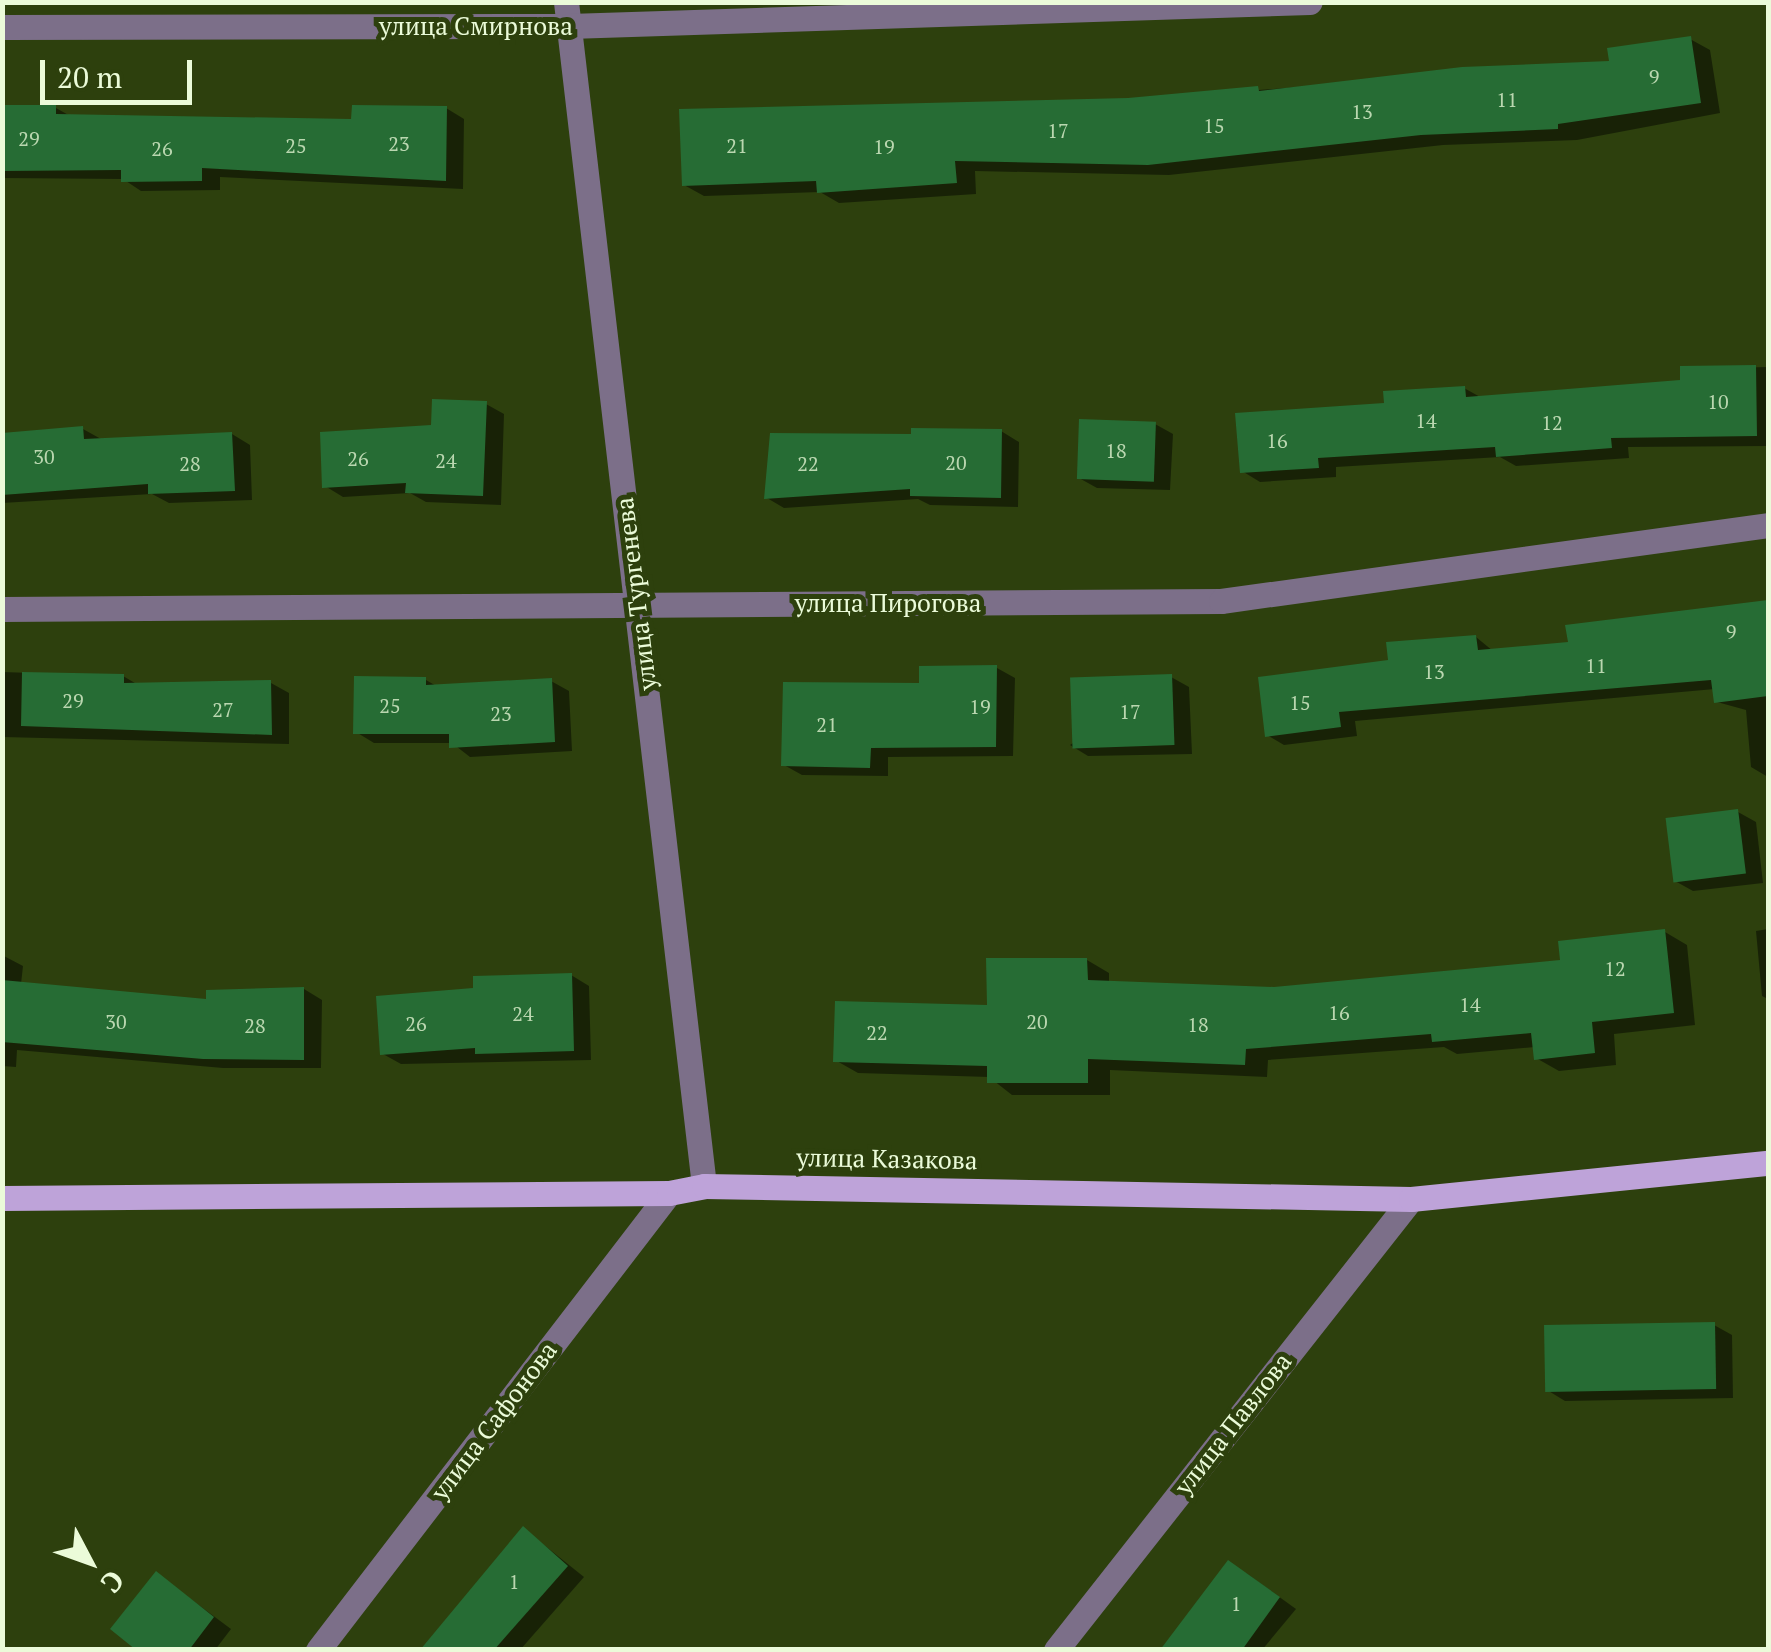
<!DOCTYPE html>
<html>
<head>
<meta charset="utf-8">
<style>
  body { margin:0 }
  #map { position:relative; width:1771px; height:1652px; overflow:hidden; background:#2d400d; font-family:"PT Serif",serif }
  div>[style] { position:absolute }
  .shadow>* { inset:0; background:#0007 }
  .building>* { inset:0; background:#266c34; transform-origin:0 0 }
  .minor>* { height:25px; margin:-12.5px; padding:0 12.5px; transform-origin:12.5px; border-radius:12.5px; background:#7c6f89 }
  .major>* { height:25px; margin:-12.5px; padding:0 12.5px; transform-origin:12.5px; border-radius:12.5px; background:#bea3d9 }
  span { translate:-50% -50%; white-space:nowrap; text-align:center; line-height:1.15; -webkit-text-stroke:10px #2d400d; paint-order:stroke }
  .number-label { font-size:20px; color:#bad7b0 }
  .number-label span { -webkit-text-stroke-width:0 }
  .street-label { font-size:25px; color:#ebfbd9 }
  .frame { position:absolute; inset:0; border:5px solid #ebfbd9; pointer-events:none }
  .north { position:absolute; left:40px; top:1512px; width:100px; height:100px; -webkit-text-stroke:8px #2d400d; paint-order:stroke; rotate:131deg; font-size:28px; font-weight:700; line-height:40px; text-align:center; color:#ebfbd9 }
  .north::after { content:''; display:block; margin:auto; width:35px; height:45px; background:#ebfbd9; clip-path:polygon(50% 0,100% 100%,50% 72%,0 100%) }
  .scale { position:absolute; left:40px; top:60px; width:152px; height:45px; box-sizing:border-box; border:5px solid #ebfbd9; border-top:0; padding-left:12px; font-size:30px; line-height:35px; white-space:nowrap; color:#ebfbd9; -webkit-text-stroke:8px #2d400d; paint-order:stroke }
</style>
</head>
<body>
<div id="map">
  <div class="shadow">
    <i style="clip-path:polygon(1690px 39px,1710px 50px,1720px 113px,1577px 140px,1443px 145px,1169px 175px,975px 171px,976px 194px,839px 203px,820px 192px,704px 196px,684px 185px,1128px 100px,1612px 63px)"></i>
    <i style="clip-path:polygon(2px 108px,56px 108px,72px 117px,354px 122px,446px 108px,464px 119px,463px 189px,220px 177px,220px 190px,141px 191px,123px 179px,2px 178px)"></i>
    <i style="clip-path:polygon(1768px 367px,1768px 446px,1628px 447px,1629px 458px,1516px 466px,1500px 457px,1336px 467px,1336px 477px,1260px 482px,1242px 471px,1387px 405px,1464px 388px,1482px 398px,1682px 382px,1682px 369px)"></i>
    <i style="clip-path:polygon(486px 404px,504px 414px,501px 505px,426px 502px,410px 493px,343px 497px,325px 486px)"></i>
    <i style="clip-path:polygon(1155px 424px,1173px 434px,1170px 490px,1097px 488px,1079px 478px)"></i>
    <i style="clip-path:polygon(83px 429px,101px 439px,232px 434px,250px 445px,252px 500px,169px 503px,152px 494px,2px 503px,2px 435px)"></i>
    <i style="clip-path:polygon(1001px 431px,1019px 442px,1018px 507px,930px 505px,918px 499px,784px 508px,767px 498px,914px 436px)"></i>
    <i style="clip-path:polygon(1768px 605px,1768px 777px,1751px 767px,1746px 710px,1717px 702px,1715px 689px,1355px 721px,1357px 736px,1284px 745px,1267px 735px,1390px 663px,1476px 637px,1493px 651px,1570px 644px,1568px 627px)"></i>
    <i style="clip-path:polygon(997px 668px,1015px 678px,1013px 756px,888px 757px,888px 776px,802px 775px,784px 765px,921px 686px)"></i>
    <i style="clip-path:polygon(2px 672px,123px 676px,140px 686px,271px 683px,289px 693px,289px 744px,2px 737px)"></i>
    <i style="clip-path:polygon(1171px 677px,1189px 687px,1192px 754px,1088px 756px,1070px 745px)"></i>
    <i style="clip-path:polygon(426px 680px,438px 687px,551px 681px,569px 691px,572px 751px,470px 757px,452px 743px,374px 743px,356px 732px)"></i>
    <i style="clip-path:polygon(1738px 812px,1756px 822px,1763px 883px,1693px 891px,1675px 881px)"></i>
    <i style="clip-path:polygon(1768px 929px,1768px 999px,1762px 996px,1756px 931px)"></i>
    <i style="clip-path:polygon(1665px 932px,1687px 945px,1695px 1025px,1614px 1034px,1616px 1065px,1559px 1071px,1536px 1058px,1535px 1047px,1457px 1054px,1444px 1047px,1268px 1060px,1267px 1077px,1110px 1070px,1110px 1095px,1012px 1095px,989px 1077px,858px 1073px,835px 1060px,989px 1007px,1087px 960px,1109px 973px,1109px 984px,1274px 990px,1563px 962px)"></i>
    <i style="clip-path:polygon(2px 955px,23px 966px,21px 984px,209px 1002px,304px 989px,322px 1000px,321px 1068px,223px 1068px,17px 1050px,16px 1067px,2px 1066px)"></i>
    <i style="clip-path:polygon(571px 975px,589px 986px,591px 1060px,401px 1064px,383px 1054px,476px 991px)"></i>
    <i style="clip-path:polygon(1714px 1325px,1732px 1335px,1733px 1398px,1565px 1401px,1547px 1390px)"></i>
    <i style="clip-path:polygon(524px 1529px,584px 1577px,520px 1650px,424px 1650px)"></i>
    <i style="clip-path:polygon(1246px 1573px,1296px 1609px,1262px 1650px,1162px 1650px)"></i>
    <i style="clip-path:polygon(157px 1574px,231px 1629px,215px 1650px,140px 1650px)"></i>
  </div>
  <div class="building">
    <i style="clip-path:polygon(1691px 36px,1701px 103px,1558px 124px,1558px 129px,1421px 135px,1148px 165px,955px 161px,957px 183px,817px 193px,816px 181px,682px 186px,679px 109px,1128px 98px,1258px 86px,1259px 91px,1462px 67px,1609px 61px,1607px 48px)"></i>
    <i style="clip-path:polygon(2px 105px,56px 105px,56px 114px,351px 119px,352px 105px,447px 106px,446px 181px,202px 168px,202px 181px,121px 182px,121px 170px,2px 171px)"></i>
    <i style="clip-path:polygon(1756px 365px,1757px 436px,1611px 438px,1612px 448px,1496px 457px,1495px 447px,1318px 458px,1319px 468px,1240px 473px,1235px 413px,1384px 403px,1383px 391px,1465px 386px,1466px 397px,1680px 380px,1680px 366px)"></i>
    <i style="clip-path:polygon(432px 399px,487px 401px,483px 496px,405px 493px,406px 483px,322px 488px,320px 432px,431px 425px)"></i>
    <i style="left:1079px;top:419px;width:77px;height:60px;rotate:2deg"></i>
    <i style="clip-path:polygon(83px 426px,84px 439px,232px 432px,235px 491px,148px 494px,148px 484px,2px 495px,2px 433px)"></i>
    <i style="clip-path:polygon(911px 428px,1002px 429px,1001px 498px,910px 496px,910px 489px,764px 499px,770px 433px,911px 434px)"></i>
    <i style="clip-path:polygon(1768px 600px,1768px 696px,1714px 703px,1711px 680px,1339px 712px,1341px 727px,1265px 737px,1258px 677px,1388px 660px,1386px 642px,1476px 635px,1478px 650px,1568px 642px,1565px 625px)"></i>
    <i style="clip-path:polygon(997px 665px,996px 747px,871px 748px,870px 768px,781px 766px,783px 682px,919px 683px,919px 666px)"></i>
    <i style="clip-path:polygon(22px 672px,124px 674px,124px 683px,271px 680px,272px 735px,21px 726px)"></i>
    <i style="left:1172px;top:674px;width:71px;height:102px;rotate:88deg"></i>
    <i style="clip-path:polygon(354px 676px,426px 677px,426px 685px,552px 678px,555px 742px,449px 748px,449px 734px,353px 734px)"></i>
    <i style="left:1738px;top:809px;width:65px;height:73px;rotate:83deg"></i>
    <i style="clip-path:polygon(1665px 929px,1674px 1013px,1592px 1022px,1595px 1053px,1534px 1060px,1531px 1033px,1432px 1042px,1431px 1034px,1246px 1049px,1245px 1065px,1088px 1059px,1088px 1083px,987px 1083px,987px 1066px,833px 1062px,835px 1001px,987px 1005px,986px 958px,1087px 958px,1088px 980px,1274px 987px,1560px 960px,1558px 941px)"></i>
    <i style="clip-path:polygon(572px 973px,574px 1051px,475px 1054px,475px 1048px,380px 1055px,376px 996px,473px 988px,473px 976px)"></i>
    <i style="clip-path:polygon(2px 980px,206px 999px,206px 990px,304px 987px,304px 1060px,203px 1059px,2px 1042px)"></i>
    <i style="left:1715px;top:1322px;width:67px;height:171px;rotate:89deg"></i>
    <i style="clip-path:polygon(523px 1526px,568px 1566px,494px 1650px,420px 1650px)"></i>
    <i style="clip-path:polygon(1228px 1560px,1280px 1597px,1242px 1650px,1160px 1650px)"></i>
    <i style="clip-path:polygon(156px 1571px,214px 1617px,189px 1650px,136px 1650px,110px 1629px)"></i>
  </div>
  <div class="minor">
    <i style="left:566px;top:2px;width:1192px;rotate:83.35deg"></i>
    <i style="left:2px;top:27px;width:567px;rotate:-0.1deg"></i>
    <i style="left:569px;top:26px;width:741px;rotate:-1.86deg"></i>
    <i style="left:2px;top:609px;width:1219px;rotate:-0.38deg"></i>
    <i style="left:1221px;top:601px;width:552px;rotate:-7.91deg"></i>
    <i style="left:318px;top:1650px;width:576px;rotate:-52.47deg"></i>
    <i style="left:1056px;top:1650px;width:574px;rotate:-51.79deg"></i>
  </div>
  <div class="major">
    <i style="left:2px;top:1198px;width:667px;rotate:-0.43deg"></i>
    <i style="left:669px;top:1193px;width:36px;rotate:-11deg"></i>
    <i style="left:704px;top:1186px;width:707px;rotate:1.05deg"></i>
    <i style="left:1411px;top:1199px;width:359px;rotate:-5.8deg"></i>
  </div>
  <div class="number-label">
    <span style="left:1654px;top:76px">9</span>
    <span style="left:1507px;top:99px">11</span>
    <span style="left:1362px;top:111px">13</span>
    <span style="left:1214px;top:125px">15</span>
    <span style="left:1058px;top:130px">17</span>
    <span style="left:29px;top:138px">29</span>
    <span style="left:399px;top:143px">23</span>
    <span style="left:296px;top:145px">25</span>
    <span style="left:737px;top:145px">21</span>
    <span style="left:884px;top:146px">19</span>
    <span style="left:162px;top:148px">26</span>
    <span style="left:1718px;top:401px">10</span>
    <span style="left:1426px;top:420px">14</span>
    <span style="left:1552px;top:422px">12</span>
    <span style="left:1277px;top:440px">16</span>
    <span style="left:1116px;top:450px">18</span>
    <span style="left:44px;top:456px">30</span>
    <span style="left:358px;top:458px">26</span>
    <span style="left:446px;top:460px">24</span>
    <span style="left:956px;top:462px">20</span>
    <span style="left:190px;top:463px">28</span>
    <span style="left:808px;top:463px">22</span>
    <span style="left:1731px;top:631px">9</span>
    <span style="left:1596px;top:665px">11</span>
    <span style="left:1434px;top:671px">13</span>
    <span style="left:73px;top:700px">29</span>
    <span style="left:1300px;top:702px">15</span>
    <span style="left:390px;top:705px">25</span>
    <span style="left:980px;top:706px">19</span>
    <span style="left:223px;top:709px">27</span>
    <span style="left:1130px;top:711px">17</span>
    <span style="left:501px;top:713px">23</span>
    <span style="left:827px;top:724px">21</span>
    <span style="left:1615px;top:968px">12</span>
    <span style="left:1470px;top:1004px">14</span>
    <span style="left:1339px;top:1012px">16</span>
    <span style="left:523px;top:1013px">24</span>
    <span style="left:116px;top:1021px">30</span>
    <span style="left:1037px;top:1021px">20</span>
    <span style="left:416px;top:1023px">26</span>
    <span style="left:1198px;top:1024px">18</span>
    <span style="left:255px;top:1025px">28</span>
    <span style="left:877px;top:1032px">22</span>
    <span style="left:514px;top:1581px">1</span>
    <span style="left:1236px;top:1603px">1</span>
  </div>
  <div class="street-label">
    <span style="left:476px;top:26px">улица Смирнова</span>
    <span style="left:636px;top:594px;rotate:-97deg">улица Тургенева</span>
    <span style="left:888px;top:603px">улица Пирогова</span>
    <span style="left:887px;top:1159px;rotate:1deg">улица Казакова</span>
    <span style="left:494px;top:1421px;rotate:-53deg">улица Сафонова</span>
    <span style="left:1233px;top:1424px;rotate:-52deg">улица Павлова</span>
  </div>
  <div class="frame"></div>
  <div class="north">С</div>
  <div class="scale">20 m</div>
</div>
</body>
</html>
